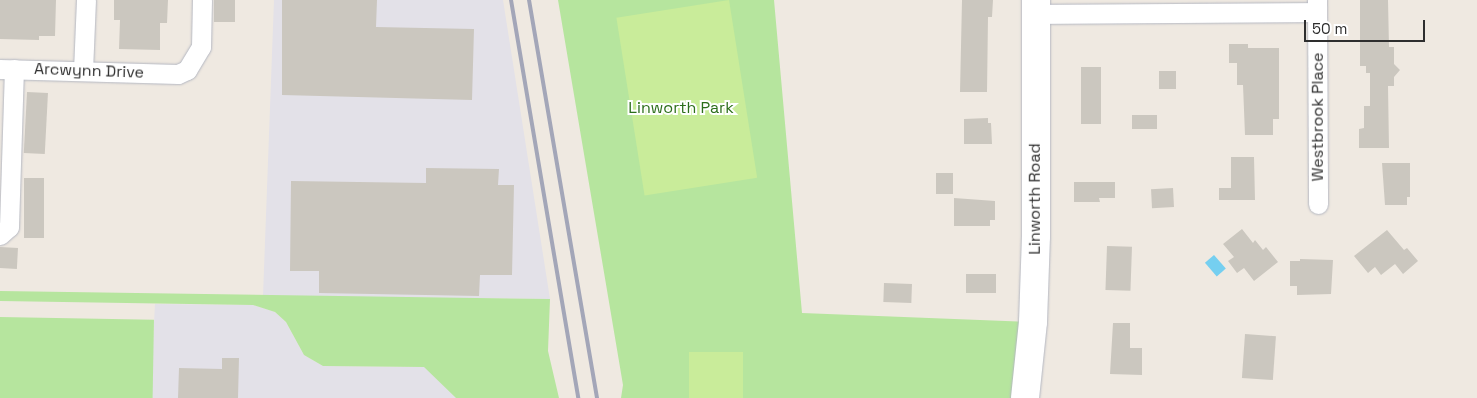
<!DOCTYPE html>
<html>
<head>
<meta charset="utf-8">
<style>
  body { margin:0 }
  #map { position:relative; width:1477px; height:398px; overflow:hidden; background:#efe9e1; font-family:"Space Grotesk",sans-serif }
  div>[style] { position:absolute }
  .industrial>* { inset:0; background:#e3e1e8 }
  .green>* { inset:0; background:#b6e59e; transform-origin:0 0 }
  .pitch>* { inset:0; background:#c9ec9a; transform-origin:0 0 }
  .water>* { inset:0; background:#75cff0; transform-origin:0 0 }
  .building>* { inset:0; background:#cbc7bf; transform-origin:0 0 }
  .roads { filter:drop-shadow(0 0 1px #b4b7c1) drop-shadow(0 0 1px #b4b7c1) }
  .minor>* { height:19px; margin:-9.5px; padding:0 9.5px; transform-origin:9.5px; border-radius:9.5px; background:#fff }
  .secondary>* { height:28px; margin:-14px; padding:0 14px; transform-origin:14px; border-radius:14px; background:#fff }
  .rail>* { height:4px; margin:-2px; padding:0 2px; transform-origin:2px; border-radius:2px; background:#a3a6b8 }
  span { translate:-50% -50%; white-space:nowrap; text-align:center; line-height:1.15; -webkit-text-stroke:4px #fff; paint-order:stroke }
  .street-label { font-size:16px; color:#2e2e2e }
  .park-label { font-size:16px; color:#2c6e1b }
  .scale { position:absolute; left:1304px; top:20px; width:121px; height:22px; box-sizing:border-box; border:2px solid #2e2e2e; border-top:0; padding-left:6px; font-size:15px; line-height:18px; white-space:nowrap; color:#2e2e2e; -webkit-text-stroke:4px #fff; paint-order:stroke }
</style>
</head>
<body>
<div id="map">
  <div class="industrial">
    <i style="clip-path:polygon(274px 0,503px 0,550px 299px,263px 296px)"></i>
    <i style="clip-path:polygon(155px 304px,253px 305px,275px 312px,286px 322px,304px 355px,323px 366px,425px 367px,456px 398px,150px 398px)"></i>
  </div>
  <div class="green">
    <i style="clip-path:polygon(558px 0,774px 0,802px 313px,1029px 322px,1018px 398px,621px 398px,623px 385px)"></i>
    <i style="clip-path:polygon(0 291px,550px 299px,548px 351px,559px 398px,456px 398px,424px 367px,323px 366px,304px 355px,286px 322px,275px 312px,253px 305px,0 301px)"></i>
    <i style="left:0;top:317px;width:154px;height:81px;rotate:1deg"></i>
  </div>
  <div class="pitch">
    <i style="left:729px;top:0;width:180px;height:114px;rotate:81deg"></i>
    <i style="left:689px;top:352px;width:54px;height:46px"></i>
  </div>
  <div class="water">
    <i style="left:1214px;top:255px;width:18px;height:12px;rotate:49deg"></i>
  </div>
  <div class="building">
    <i style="clip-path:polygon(0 0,56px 0,55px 36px,39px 36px,39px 40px,0 39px)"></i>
    <i style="clip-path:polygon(114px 0,168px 0,167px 23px,160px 23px,160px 50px,119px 49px,120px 20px,114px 20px)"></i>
    <i style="left:214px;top:0;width:21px;height:22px"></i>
    <i style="clip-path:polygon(282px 0,377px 0,376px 27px,474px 29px,472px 100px,282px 95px)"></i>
    <i style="clip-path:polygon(962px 0,993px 0,992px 17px,988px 17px,987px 92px,960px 92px)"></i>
    <i style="clip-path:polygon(1360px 0,1388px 0,1389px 47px,1394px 47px,1394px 64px,1400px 70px,1394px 77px,1394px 86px,1388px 86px,1389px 148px,1359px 148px,1359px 129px,1364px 128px,1364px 106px,1370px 106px,1370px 73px,1366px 73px,1366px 66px,1360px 66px)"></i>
    <i style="clip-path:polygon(1229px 44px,1248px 44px,1248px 48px,1279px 48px,1279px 119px,1273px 119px,1273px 135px,1245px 135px,1243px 85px,1237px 85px,1237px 63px,1229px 63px)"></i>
    <i style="left:1081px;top:67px;width:20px;height:57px"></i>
    <i style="left:1159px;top:71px;width:17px;height:18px"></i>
    <i style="left:27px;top:92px;width:21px;height:61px;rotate:3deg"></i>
    <i style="left:1132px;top:115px;width:25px;height:14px"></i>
    <i style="clip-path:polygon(988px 118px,988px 123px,991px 123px,992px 144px,964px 144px,964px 119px)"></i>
    <i style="clip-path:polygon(1231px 157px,1254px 157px,1255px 200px,1219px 200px,1219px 188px,1231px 188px)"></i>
    <i style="clip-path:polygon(1382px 163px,1410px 163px,1410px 197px,1407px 197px,1407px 205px,1385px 205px)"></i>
    <i style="clip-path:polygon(426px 168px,499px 169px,498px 185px,514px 185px,512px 275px,480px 275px,479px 296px,319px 293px,319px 271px,290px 271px,291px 181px,426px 183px)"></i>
    <i style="left:936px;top:173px;width:17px;height:21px"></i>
    <i style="left:24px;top:178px;width:20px;height:60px"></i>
    <i style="clip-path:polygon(1074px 182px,1115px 182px,1115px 198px,1099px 198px,1100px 202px,1074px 202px)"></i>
    <i style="left:1173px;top:188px;width:19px;height:22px;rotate:87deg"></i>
    <i style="clip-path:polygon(954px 198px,995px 201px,995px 220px,990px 220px,990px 226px,954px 226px)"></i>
    <i style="clip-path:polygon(1242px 229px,1253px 243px,1255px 240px,1263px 250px,1266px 247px,1278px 262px,1254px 281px,1244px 268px,1237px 273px,1228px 261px,1234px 257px,1223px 244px)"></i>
    <i style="clip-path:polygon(1387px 230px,1404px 250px,1407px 248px,1418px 261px,1403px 274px,1395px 264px,1381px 275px,1375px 267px,1368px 273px,1354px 256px)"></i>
    <i style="left:1107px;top:246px;width:25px;height:44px;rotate:2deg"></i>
    <i style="left:0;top:247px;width:18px;height:21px;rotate:3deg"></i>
    <i style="clip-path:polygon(1300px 259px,1333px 260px,1331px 294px,1297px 295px,1297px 286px,1290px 286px,1290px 261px,1300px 261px)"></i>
    <i style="left:966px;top:274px;width:30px;height:19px"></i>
    <i style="left:884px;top:283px;width:28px;height:19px;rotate:2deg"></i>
    <i style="clip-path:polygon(1113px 323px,1130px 323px,1130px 348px,1142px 348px,1142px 375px,1110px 374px)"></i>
    <i style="left:1245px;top:334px;width:31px;height:44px;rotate:4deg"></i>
    <i style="clip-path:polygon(222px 358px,239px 358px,238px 398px,178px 398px,179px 368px,222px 369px)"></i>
  </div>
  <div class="roads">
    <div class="minor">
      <i style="left:1317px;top:0;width:204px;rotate:89.7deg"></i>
      <i style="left:1036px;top:14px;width:281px;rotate:-0.4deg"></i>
      <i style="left:0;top:69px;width:178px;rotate:1.6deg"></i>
      <i style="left:178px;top:74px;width:10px;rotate:-24deg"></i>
      <i style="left:187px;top:70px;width:27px;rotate:-59deg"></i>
      <i style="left:201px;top:47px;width:47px;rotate:-88.8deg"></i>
      <i style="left:83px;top:71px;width:71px;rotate:-87.6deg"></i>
      <i style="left:0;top:235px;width:12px;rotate:-42deg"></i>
      <i style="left:9px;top:227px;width:158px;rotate:-88.2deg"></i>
    </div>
    <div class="secondary">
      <i style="left:1025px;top:398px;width:76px;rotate:-84deg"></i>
      <i style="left:1033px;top:322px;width:86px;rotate:-88deg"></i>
      <i style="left:1036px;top:236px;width:236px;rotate:-90deg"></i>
    </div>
  </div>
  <div class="rail">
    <i style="left:511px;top:0;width:404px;rotate:80.4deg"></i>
    <i style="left:529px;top:0;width:404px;rotate:80.3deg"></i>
  </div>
  <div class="street-label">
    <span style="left:89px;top:71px;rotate:2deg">Arcwynn Drive</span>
    <span style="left:1318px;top:117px;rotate:-90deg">Westbrook Place</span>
    <span style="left:1035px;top:199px;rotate:-90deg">Linworth Road</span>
  </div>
  <div class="park-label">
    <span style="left:681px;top:108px">Linworth Park</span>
  </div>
  <div class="scale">50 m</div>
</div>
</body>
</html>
